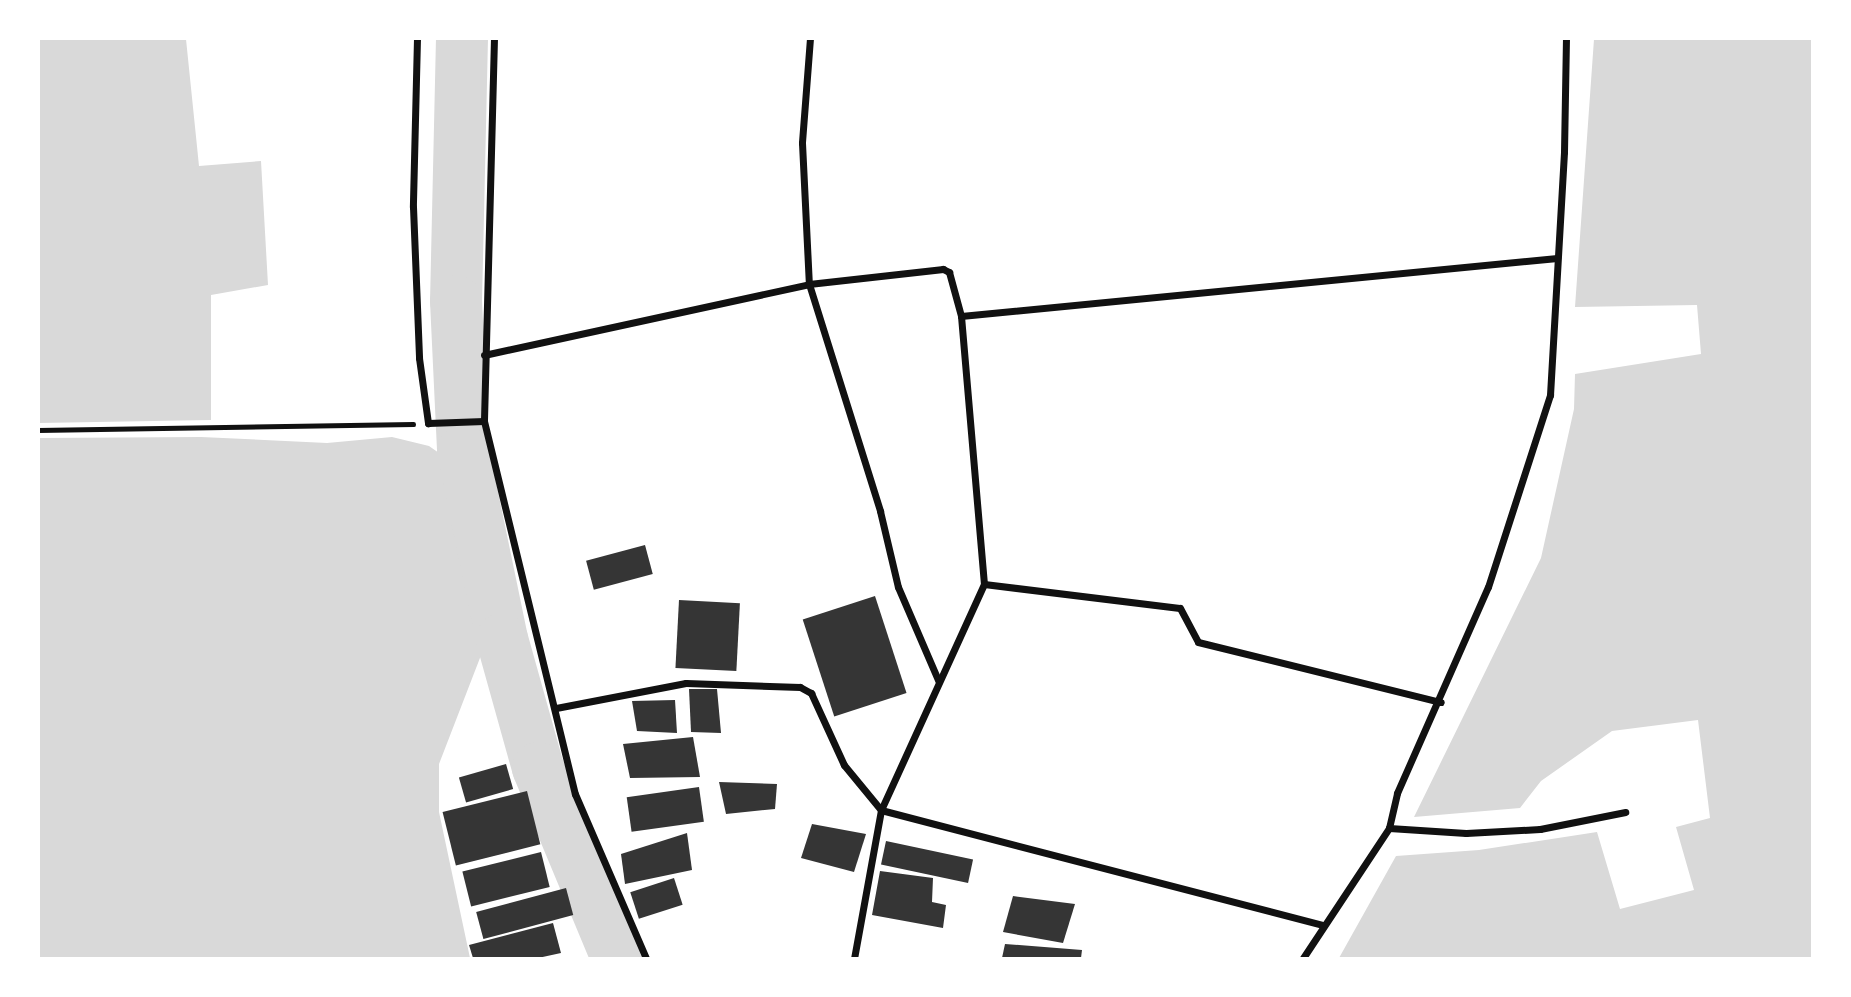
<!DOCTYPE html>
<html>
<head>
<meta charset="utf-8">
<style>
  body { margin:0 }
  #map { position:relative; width:1851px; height:997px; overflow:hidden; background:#fff; font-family:Jost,sans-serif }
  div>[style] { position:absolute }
  .water>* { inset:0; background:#d9d9d9 }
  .river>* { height:52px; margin:-26px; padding:0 26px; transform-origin:26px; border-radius:26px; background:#d9d9d9 }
  .building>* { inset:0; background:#353535; transform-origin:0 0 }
  .path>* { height:4.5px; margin:-2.25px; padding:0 2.25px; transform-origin:2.25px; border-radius:2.25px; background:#111 }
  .minor>* { height:7px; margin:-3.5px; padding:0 3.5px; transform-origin:3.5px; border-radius:3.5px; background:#111 }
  span { translate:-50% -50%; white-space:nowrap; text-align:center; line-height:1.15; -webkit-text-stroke:5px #fff; paint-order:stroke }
  .frame { position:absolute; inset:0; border:40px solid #fff; pointer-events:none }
</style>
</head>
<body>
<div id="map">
  <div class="water">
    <i style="clip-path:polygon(38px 39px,186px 39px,199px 166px,261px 161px,268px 285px,211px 295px,211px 420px,39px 423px)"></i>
    <i style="clip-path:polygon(1594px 39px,1812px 39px,1812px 958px,1339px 958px,1396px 856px,1479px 850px,1597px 832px,1620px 909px,1694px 890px,1676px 827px,1710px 818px,1698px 720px,1612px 731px,1541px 781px,1520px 808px,1414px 817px,1541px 558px,1574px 409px,1575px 374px,1701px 354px,1697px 305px,1575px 307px)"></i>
    <i style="clip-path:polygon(201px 437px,327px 443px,392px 437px,429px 446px,449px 460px,490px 632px,439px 764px,439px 812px,470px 958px,39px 958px,39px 438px)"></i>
  </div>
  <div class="river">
    <i style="left:462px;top:38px;width:263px;rotate:91.3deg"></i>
    <i style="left:456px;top:301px;width:150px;rotate:87.3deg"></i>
    <i style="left:463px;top:451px;width:192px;rotate:78.3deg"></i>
    <i style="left:502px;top:639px;width:134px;rotate:74.4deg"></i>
    <i style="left:538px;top:768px;width:206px;rotate:67.4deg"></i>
  </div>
  <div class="building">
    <i style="left:645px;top:545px;width:30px;height:61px;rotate:75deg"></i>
    <i style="left:875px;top:596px;width:102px;height:76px;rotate:72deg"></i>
    <i style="left:679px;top:600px;width:61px;height:68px;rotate:3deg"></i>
    <i style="clip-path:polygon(689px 689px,717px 689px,721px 733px,691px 732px)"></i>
    <i style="clip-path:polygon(675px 700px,677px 733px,637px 731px,632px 701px)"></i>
    <i style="clip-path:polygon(693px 737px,700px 777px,630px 778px,623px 744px)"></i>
    <i style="left:506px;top:764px;width:26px;height:49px;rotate:74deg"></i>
    <i style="clip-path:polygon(719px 782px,777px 784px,775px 809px,726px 814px)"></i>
    <i style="left:699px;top:787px;width:35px;height:73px;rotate:82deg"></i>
    <i style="left:527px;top:791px;width:55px;height:87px;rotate:76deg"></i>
    <i style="clip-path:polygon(812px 824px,866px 834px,854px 872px,801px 858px)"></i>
    <i style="clip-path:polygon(687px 833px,692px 870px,625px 884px,621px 854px)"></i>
    <i style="left:886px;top:841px;width:89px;height:24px;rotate:12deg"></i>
    <i style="left:541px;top:852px;width:36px;height:81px;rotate:76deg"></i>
    <i style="clip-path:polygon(880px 871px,933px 878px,932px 902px,946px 905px,943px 928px,872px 915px)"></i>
    <i style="left:674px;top:878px;width:28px;height:46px;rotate:72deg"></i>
    <i style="left:566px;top:888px;width:28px;height:93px;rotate:75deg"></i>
    <i style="clip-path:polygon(1013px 896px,1075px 904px,1063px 943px,1003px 932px)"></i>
    <i style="clip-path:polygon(553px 923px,561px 953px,538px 958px,473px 958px,469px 945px)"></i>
    <i style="clip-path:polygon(1005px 944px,1082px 950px,1081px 958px,1002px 958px)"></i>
  </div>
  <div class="path">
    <i style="left:38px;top:430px;width:375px;rotate:-0.9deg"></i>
  </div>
  <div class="minor">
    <i style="left:417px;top:38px;width:169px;rotate:91.4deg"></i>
    <i style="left:413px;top:207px;width:151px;rotate:87.7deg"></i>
    <i style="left:419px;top:358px;width:66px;rotate:82.1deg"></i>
    <i style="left:428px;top:423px;width:56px;rotate:-2deg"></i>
    <i style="left:494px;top:38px;width:383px;rotate:91.5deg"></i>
    <i style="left:484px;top:421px;width:384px;rotate:76.3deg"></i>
    <i style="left:575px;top:794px;width:179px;rotate:66.6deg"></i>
    <i style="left:810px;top:38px;width:105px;rotate:94.4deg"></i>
    <i style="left:802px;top:143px;width:141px;rotate:87.2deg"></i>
    <i style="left:809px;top:284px;width:238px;rotate:72.6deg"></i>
    <i style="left:880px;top:511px;width:78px;rotate:76.7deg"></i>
    <i style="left:898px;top:587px;width:103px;rotate:66.7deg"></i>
    <i style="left:961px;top:316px;width:599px;rotate:-5.56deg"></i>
    <i style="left:484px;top:355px;width:333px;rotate:-12.3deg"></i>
    <i style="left:809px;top:284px;width:135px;rotate:-6.4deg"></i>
    <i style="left:943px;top:269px;width:7px;rotate:27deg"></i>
    <i style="left:949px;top:272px;width:46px;rotate:74.7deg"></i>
    <i style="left:961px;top:316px;width:269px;rotate:85.1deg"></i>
    <i style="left:984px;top:584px;width:248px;rotate:114.5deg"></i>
    <i style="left:881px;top:810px;width:150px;rotate:100.3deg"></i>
    <i style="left:984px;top:584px;width:197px;rotate:7deg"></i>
    <i style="left:1180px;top:608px;width:38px;rotate:62deg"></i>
    <i style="left:1198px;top:642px;width:250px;rotate:13.9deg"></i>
    <i style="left:556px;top:708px;width:132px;rotate:-10.9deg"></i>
    <i style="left:686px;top:683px;width:114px;rotate:2deg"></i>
    <i style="left:800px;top:687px;width:13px;rotate:29deg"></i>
    <i style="left:811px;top:693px;width:79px;rotate:65.4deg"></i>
    <i style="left:844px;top:765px;width:58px;rotate:50.6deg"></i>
    <i style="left:881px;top:810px;width:456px;rotate:14.6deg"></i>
    <i style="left:1389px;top:828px;width:77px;rotate:3.7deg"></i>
    <i style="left:1466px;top:833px;width:74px;rotate:-3.1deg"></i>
    <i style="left:1540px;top:829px;width:87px;rotate:-11.3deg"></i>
    <i style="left:1303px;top:958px;width:156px;rotate:-56.5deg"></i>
    <i style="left:1389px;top:828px;width:36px;rotate:-77deg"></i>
    <i style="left:1397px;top:793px;width:225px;rotate:-66.2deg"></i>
    <i style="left:1488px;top:587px;width:202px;rotate:-72.1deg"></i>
    <i style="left:1550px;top:395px;width:243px;rotate:-86.7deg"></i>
    <i style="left:1564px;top:152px;width:114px;rotate:-89deg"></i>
  </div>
  <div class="frame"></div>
</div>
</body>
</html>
